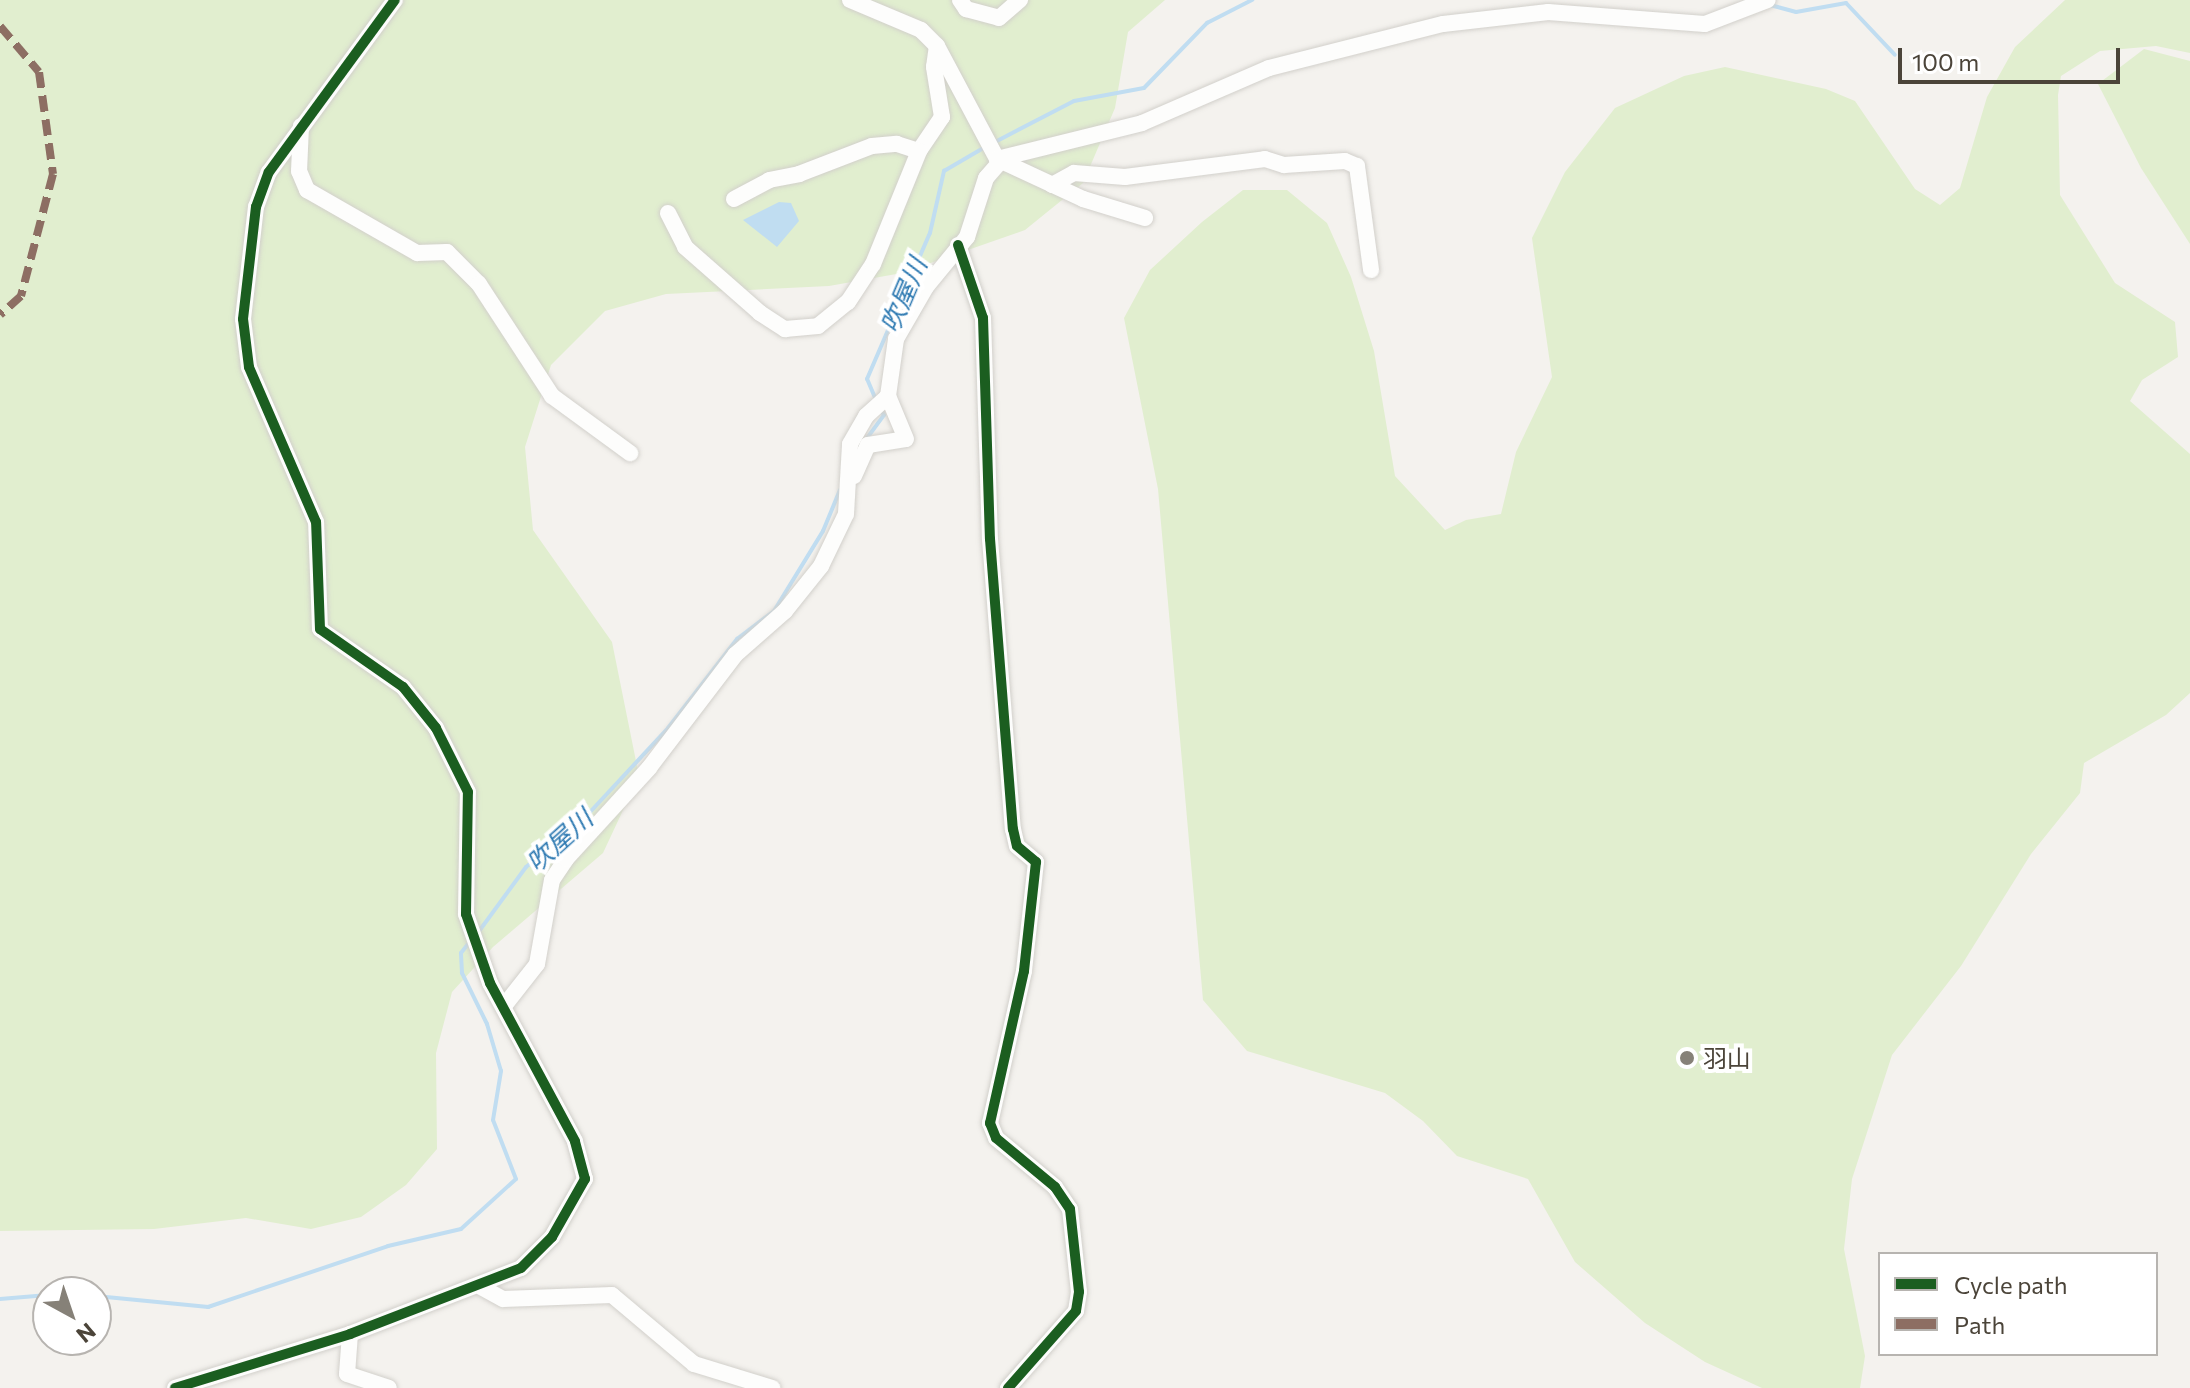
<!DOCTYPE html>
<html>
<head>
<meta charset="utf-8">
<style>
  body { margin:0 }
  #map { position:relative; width:2190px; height:1388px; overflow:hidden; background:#f4f2ee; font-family:Commissioner,"Noto Sans JP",sans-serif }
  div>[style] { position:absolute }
  .green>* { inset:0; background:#e1eecf }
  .water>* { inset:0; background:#c0ddf1 }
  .stream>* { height:4px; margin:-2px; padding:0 2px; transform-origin:2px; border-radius:2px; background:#c0ddf1 }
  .roads { filter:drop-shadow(0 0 2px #d2d0cb) drop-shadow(0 0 2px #d2d0cb) }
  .minor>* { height:16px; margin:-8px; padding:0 8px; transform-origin:8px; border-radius:8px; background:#fdfdfc }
  .quiet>* { height:8px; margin-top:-4px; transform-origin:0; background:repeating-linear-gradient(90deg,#8d6e63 0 16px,transparent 0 24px) }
  .cycleway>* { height:10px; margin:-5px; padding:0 5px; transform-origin:5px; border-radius:5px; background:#1b5e20 }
  .dots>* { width:22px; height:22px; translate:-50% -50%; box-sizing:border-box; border:4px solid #fff; border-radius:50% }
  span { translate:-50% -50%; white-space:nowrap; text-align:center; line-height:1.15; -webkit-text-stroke:8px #fff; paint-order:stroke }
  .poi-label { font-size:24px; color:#4b4439 }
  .left { translate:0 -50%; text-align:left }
  .water-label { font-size:26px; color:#2e7ab2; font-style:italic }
  .legend { position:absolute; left:1878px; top:1252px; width:280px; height:104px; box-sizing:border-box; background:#fff; border:2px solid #b7b4b0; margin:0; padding:10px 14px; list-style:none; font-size:24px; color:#4b4439 }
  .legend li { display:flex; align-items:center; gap:16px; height:40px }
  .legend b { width:40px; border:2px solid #b7b4b0 }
  .north { position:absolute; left:32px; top:1276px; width:80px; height:80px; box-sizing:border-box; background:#fff; border:2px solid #b7b4b0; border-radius:50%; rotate:140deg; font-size:22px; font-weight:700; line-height:32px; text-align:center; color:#4b4439 }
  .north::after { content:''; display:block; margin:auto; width:28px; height:36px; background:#868178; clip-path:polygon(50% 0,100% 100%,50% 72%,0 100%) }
  .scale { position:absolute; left:1898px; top:48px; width:222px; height:36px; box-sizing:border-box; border:4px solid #4b4439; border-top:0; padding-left:10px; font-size:24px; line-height:28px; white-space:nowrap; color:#4b4439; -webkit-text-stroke:6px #fff; paint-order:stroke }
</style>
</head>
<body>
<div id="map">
  <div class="green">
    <i style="clip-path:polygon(0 0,1165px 0,1128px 32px,1115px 108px,1083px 183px,1025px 230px,902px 273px,829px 286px,666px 294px,605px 311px,551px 365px,525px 447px,533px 530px,612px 642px,639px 776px,603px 853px,493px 947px,452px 992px,436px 1053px,437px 1149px,406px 1185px,361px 1217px,311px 1229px,246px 1218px,154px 1229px,0 1231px)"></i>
    <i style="clip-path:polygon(2065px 0,2190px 0,2190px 53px,2156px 46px,2100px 51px,2061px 76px,2058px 95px,2060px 195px,2115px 283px,2175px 322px,2178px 357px,2142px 380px,2130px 401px,2190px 454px,2190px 693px,2166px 715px,2084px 763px,2080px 793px,2031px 854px,1961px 966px,1892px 1055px,1852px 1179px,1844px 1249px,1865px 1356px,1860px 1388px,1762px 1388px,1705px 1362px,1645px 1323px,1575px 1262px,1528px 1179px,1457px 1156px,1423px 1121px,1385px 1093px,1247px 1051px,1203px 1000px,1158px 489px,1124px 318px,1150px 270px,1202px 222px,1243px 190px,1287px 190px,1327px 223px,1351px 277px,1374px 351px,1395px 476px,1445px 530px,1466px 520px,1501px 514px,1516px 452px,1552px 377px,1532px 238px,1565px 172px,1615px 108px,1684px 76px,1725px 67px,1826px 89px,1855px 101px,1915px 189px,1940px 205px,1960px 188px,1987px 97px,2015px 47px)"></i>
    <i style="clip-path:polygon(2144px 49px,2190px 61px,2190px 244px,2141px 168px,2098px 84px)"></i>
  </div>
  <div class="water">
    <i style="clip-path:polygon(779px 202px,791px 203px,799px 221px,777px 247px,743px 220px)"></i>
  </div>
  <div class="stream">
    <i style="left:1770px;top:5px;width:27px;rotate:15deg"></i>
    <i style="left:1796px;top:12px;width:51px;rotate:-10.2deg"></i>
    <i style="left:1846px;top:3px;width:71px;rotate:46.7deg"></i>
    <i style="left:995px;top:142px;width:89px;rotate:-27.4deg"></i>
    <i style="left:1074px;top:101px;width:71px;rotate:-10.5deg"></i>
    <i style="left:1144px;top:88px;width:91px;rotate:-45.9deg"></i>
    <i style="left:1207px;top:23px;width:51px;rotate:-27.1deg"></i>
    <i style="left:876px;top:400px;width:23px;rotate:-113deg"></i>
    <i style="left:867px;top:379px;width:159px;rotate:-66.7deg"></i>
    <i style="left:930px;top:233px;width:64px;rotate:-77.3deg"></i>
    <i style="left:944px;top:171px;width:50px;rotate:-30.2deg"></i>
    <i style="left:856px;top:453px;width:47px;rotate:-53.6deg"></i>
    <i style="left:884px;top:415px;width:8px;rotate:-120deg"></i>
    <i style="left:477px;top:934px;width:83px;rotate:-53.8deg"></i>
    <i style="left:526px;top:867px;width:67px;rotate:-38.9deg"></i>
    <i style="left:578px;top:825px;width:132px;rotate:-47.1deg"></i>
    <i style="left:668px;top:728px;width:113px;rotate:-52.2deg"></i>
    <i style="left:737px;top:639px;width:46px;rotate:-37.1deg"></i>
    <i style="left:774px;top:611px;width:94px;rotate:-58.5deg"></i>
    <i style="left:823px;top:531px;width:44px;rotate:-67.5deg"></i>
    <i style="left:96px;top:1296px;width:113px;rotate:5.6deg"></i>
    <i style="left:208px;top:1307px;width:190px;rotate:-18.7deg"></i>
    <i style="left:388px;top:1246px;width:75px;rotate:-13.1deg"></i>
    <i style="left:461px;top:1229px;width:74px;rotate:-42.3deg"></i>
    <i style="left:516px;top:1179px;width:63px;rotate:-111.3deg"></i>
    <i style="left:493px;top:1120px;width:50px;rotate:-80.7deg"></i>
    <i style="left:501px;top:1071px;width:49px;rotate:-106.6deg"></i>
    <i style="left:487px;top:1024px;width:57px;rotate:-116.1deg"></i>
    <i style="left:462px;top:973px;width:20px;rotate:-93deg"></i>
    <i style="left:461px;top:953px;width:16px;rotate:-52deg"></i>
    <i style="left:0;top:1299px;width:48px;rotate:-4.8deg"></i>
  </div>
  <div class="roads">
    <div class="minor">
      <i style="left:850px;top:0;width:77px;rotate:22.9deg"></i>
      <i style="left:921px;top:30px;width:23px;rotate:45deg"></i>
      <i style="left:937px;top:46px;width:128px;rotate:62deg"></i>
      <i style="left:997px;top:159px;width:149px;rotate:-13.9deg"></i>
      <i style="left:1142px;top:123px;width:138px;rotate:-23.4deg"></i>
      <i style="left:1269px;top:68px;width:179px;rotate:-14.2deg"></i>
      <i style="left:1443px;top:24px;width:106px;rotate:-6.5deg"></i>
      <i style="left:1548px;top:12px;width:157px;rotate:4.4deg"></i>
      <i style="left:1705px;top:24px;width:67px;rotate:-20.9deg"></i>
      <i style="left:960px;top:0;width:11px;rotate:56deg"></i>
      <i style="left:966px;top:9px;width:34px;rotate:15deg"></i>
      <i style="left:999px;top:18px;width:28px;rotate:-41deg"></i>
      <i style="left:301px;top:126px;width:45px;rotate:92.5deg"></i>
      <i style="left:299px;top:171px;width:21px;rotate:67deg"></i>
      <i style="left:307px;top:190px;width:127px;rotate:29.8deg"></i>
      <i style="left:417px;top:253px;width:30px;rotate:-2deg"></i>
      <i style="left:447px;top:252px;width:45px;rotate:45deg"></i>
      <i style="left:479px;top:284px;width:134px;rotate:56.9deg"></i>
      <i style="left:552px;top:396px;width:97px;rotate:36.2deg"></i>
      <i style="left:997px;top:159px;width:95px;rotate:24.9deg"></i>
      <i style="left:1083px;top:199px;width:65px;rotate:17deg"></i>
      <i style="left:1052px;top:185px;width:25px;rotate:-29deg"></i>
      <i style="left:1074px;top:173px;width:51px;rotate:4.5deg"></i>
      <i style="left:1125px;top:177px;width:141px;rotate:-7.3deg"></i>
      <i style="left:1265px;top:159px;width:20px;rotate:18deg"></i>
      <i style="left:1284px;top:165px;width:61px;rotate:-3.8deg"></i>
      <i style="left:1345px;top:161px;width:13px;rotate:23deg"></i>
      <i style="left:1357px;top:166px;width:105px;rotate:82.3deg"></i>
      <i style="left:734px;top:199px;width:40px;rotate:-28deg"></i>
      <i style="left:769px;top:180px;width:31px;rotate:-11deg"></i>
      <i style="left:799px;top:174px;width:78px;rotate:-21deg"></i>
      <i style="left:872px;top:146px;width:25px;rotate:-5deg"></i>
      <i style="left:897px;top:144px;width:23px;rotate:18deg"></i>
      <i style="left:919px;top:151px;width:41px;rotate:-55.9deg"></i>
      <i style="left:942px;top:117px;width:51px;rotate:-99.1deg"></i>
      <i style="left:934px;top:67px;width:21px;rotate:-82deg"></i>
      <i style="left:668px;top:213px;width:38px;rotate:63deg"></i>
      <i style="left:685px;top:247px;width:100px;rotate:41.3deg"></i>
      <i style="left:760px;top:313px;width:30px;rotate:33deg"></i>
      <i style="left:785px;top:329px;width:33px;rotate:-5deg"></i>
      <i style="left:818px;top:326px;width:38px;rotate:-39deg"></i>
      <i style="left:848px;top:302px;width:45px;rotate:-56.7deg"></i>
      <i style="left:873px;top:264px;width:122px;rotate:-67.8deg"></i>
      <i style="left:958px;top:245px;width:77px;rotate:71.1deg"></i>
      <i style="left:983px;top:318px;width:221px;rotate:88.2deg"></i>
      <i style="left:990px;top:539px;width:291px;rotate:85.5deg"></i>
      <i style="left:1013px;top:829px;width:17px;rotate:77deg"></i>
      <i style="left:1017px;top:846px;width:25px;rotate:40deg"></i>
      <i style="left:1036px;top:862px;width:110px;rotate:96.3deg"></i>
      <i style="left:1024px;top:971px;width:156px;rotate:102.6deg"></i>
      <i style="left:990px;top:1123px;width:16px;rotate:68deg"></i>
      <i style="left:996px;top:1138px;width:77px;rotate:39.7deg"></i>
      <i style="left:1055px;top:1187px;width:27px;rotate:56deg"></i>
      <i style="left:1070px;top:1209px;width:83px;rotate:83.8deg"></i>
      <i style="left:1079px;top:1292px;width:19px;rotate:99deg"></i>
      <i style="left:1076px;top:1311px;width:103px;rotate:131.4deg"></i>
      <i style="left:854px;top:476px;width:34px;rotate:-66deg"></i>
      <i style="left:868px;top:445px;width:38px;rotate:-9deg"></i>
      <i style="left:906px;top:439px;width:47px;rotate:-112.7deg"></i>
      <i style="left:888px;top:396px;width:58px;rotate:-82deg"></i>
      <i style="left:896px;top:339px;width:60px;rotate:-60deg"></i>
      <i style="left:926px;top:287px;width:65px;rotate:-50.6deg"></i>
      <i style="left:967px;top:237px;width:62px;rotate:-72.1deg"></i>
      <i style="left:986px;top:178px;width:20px;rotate:-49deg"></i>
      <i style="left:504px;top:1006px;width:53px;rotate:-51.8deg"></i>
      <i style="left:537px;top:964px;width:85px;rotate:-79.9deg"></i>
      <i style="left:552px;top:880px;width:25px;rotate:-56deg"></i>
      <i style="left:566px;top:859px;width:123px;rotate:-47.6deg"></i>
      <i style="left:649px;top:768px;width:142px;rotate:-52.7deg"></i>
      <i style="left:735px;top:655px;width:67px;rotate:-41.3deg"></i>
      <i style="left:785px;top:611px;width:58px;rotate:-51.3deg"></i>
      <i style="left:821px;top:566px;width:58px;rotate:-64.3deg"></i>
      <i style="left:846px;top:514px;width:70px;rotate:-86.7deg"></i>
      <i style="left:850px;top:444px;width:32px;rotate:-60deg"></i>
      <i style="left:866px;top:416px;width:30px;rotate:-42deg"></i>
      <i style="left:481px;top:1287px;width:25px;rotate:29deg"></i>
      <i style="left:503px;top:1299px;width:109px;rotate:-2.1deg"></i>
      <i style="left:612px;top:1295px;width:107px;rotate:40.1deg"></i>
      <i style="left:694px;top:1364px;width:82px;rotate:17.1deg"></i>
      <i style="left:350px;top:1334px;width:40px;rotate:94.3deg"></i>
      <i style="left:347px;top:1374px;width:44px;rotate:18.4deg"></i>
      <i style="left:175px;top:1388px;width:183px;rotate:-17.1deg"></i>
      <i style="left:350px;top:1334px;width:183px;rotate:-21.1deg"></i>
      <i style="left:521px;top:1268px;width:44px;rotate:-45deg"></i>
      <i style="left:552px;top:1237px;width:67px;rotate:-60.4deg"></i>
      <i style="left:585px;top:1179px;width:39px;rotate:-105deg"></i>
      <i style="left:575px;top:1141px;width:179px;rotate:-118.3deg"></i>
      <i style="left:490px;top:983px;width:73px;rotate:-109.2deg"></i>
      <i style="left:466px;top:914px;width:122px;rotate:-89.1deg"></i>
      <i style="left:468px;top:792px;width:72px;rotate:-116.6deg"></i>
      <i style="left:436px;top:728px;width:53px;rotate:-128.8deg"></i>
      <i style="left:403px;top:687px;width:101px;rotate:-145.1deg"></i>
      <i style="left:320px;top:629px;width:107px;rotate:-92.1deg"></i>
      <i style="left:316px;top:522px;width:169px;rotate:-113.4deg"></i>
      <i style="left:249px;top:367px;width:48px;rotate:-97.1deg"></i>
      <i style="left:243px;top:319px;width:113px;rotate:-83.4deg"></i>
      <i style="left:256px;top:207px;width:37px;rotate:-70deg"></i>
      <i style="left:269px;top:172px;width:213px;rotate:-53.8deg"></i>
    </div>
  </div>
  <div class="quiet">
    <i style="left:0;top:26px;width:60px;rotate:49.7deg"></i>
    <i style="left:39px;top:72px;width:103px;rotate:82.2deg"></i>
    <i style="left:53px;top:174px;width:126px;rotate:104.7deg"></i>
    <i style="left:21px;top:296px;width:28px;rotate:138deg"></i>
  </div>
  <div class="cycleway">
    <i style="left:958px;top:245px;width:77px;rotate:71.1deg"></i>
    <i style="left:983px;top:318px;width:221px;rotate:88.2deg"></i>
    <i style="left:990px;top:539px;width:291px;rotate:85.5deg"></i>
    <i style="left:1013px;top:829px;width:17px;rotate:77deg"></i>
    <i style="left:1017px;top:846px;width:25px;rotate:40deg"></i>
    <i style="left:1036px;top:862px;width:110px;rotate:96.3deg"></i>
    <i style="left:1024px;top:971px;width:156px;rotate:102.6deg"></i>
    <i style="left:990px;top:1123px;width:16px;rotate:68deg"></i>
    <i style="left:996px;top:1138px;width:77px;rotate:39.7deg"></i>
    <i style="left:1055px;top:1187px;width:27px;rotate:56deg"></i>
    <i style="left:1070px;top:1209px;width:83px;rotate:83.8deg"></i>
    <i style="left:1079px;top:1292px;width:19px;rotate:99deg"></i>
    <i style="left:1076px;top:1311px;width:103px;rotate:131.4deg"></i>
    <i style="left:175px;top:1388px;width:183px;rotate:-17.1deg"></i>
    <i style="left:350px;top:1334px;width:183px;rotate:-21.1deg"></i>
    <i style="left:521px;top:1268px;width:44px;rotate:-45deg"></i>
    <i style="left:552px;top:1237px;width:67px;rotate:-60.4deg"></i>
    <i style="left:585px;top:1179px;width:39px;rotate:-105deg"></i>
    <i style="left:575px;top:1141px;width:179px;rotate:-118.3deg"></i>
    <i style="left:490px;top:983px;width:73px;rotate:-109.2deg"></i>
    <i style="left:466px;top:914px;width:122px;rotate:-89.1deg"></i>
    <i style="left:468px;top:792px;width:72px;rotate:-116.6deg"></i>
    <i style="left:436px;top:728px;width:53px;rotate:-128.8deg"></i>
    <i style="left:403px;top:687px;width:101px;rotate:-145.1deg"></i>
    <i style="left:320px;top:629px;width:107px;rotate:-92.1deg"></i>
    <i style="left:316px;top:522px;width:169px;rotate:-113.4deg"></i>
    <i style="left:249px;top:367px;width:48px;rotate:-97.1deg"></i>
    <i style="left:243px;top:319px;width:113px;rotate:-83.4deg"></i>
    <i style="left:256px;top:207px;width:37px;rotate:-70deg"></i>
    <i style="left:269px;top:172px;width:213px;rotate:-53.8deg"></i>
  </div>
  <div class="dots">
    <i style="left:1687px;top:1058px;background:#868178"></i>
  </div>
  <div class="poi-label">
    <span class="left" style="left:1703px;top:1058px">羽山</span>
  </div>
  <div class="water-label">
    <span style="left:903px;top:295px;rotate:-67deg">吹屋川</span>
    <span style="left:559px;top:840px;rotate:-42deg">吹屋川</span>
  </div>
  <ul class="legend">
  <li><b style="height:10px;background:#1b5e20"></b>Cycle path</li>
  <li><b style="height:10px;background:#8d6e63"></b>Path</li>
  </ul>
  <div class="north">N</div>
  <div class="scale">100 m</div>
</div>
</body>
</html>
